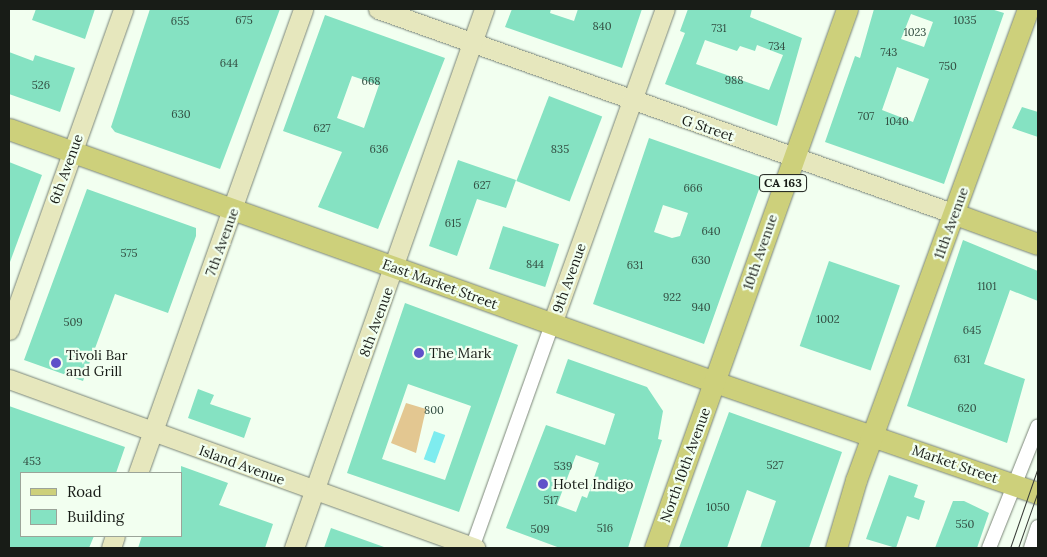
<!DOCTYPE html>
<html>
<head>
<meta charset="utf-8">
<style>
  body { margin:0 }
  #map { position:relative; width:1047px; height:557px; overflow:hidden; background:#f2fff0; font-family:Lora,serif }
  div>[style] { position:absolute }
  .green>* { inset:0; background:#e3c791 }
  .water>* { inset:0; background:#7eecef; transform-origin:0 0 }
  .building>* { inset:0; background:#85e2c2; transform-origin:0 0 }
  .roads { filter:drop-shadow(0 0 1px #7b8678) drop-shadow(0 0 1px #7b8678) }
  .street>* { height:14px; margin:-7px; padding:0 7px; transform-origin:7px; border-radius:7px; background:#fff }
  .secondary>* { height:19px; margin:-9.5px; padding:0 9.5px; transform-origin:9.5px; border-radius:9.5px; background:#e6e7bd }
  .primary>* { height:21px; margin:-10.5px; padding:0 10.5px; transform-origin:10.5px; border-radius:10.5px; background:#cdd07b }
  .tram>* { height:1px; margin:-0.5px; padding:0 0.5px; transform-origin:0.5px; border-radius:0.5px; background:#393e38 }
  .dots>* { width:14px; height:14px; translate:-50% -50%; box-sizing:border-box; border:2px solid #f2fff0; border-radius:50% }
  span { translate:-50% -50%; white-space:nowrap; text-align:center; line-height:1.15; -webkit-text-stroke:4.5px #f2fff0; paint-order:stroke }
  .number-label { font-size:11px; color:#334e42 }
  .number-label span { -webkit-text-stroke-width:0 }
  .shield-label span { padding:1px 4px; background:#f2fff0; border:1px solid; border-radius:4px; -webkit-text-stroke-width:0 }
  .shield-label { font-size:12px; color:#181c17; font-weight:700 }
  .street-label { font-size:14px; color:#181c17 }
  .poi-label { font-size:14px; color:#181c17 }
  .left { translate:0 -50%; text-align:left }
  .frame { position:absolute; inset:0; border:10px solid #181c17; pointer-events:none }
  .legend { position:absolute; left:20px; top:472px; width:162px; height:65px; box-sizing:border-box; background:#f2fff0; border:1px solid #9ba499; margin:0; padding:6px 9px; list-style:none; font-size:15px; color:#181c17 }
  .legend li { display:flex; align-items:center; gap:10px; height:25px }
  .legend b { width:25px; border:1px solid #9ba499 }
</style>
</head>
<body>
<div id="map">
  <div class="green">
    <i style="clip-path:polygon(406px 403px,426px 409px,416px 453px,391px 443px)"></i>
  </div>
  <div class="water">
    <i style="left:434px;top:431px;width:12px;height:30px;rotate:20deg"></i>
  </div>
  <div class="building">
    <i style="clip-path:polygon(36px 9px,95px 9px,85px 39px,32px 20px)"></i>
    <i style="clip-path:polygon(150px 9px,280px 9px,220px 169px,115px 132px,111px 127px)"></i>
    <i style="clip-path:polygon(512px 9px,551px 9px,550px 13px,574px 21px,578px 9px,642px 9px,622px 68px,505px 27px)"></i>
    <i style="clip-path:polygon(evenodd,688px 9px,752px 9px,750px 17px,802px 38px,777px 126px,665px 84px,685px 33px,680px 31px,688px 9px,705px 40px,737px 51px,740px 46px,755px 51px,757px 45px,783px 55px,769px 90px,696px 64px,705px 40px)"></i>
    <i style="clip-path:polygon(evenodd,874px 9px,991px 9px,1004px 13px,944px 184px,825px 142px,855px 56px,860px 58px,874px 9px,911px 14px,933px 22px,924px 47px,901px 39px,911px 14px,874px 9px,897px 67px,929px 79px,913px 122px,882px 110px,897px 67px)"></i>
    <i style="clip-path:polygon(evenodd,325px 15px,445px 58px,378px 229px,318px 207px,342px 152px,283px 131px,325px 15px,352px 76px,379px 85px,364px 128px,337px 118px,352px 76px)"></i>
    <i style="clip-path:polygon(9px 52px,33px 61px,35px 55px,75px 68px,60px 112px,9px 94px)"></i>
    <i style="left:549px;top:96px;width:57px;height:91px;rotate:21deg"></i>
    <i style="clip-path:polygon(1022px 107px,1038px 112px,1038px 137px,1012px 128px)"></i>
    <i style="clip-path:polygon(evenodd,649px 138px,763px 178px,704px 344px,593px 304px,649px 138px,663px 205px,688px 213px,680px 236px,672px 238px,654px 232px,663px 205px)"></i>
    <i style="clip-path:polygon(458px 160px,516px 180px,506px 208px,477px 199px,457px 256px,429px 246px)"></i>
    <i style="clip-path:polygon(9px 162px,42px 175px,10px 262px,9px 261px)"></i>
    <i style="clip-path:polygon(87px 189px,196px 228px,196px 236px,168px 313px,115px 294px,83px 381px,24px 360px)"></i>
    <i style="left:503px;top:226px;width:59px;height:45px;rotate:18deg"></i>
    <i style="clip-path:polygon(963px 240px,1038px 271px,1038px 301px,1010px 290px,984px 364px,1025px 379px,1007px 443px,907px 406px)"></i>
    <i style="left:829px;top:261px;width:75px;height:90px;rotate:19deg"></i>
    <i style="clip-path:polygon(evenodd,405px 303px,518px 345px,459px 512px,347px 473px,405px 303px,408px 384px,471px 406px,445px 480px,382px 459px,408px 384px)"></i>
    <i style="clip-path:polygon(evenodd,568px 359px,647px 387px,663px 411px,658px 439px,662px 440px,628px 548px,560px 548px,506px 528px,546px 425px,605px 445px,615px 414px,556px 393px,568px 359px,576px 455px,599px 463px,587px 498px,582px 496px,576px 512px,557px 505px,576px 455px)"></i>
    <i style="clip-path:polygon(198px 389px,214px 395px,210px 404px,251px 418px,244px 438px,188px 418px)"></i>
    <i style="clip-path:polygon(9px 406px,125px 447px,116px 473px,21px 473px,21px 536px,94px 536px,89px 548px,9px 548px)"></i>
    <i style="clip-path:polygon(729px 412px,842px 452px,809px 548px,760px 548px,776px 501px,747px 490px,727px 548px,679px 548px)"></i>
    <i style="clip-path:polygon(181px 466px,228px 483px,219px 505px,273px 524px,265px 548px,138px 548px,142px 536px,181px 536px)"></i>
    <i style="clip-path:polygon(889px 475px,918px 485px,914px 497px,925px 501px,919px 520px,907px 516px,896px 548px,866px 539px)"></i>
    <i style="clip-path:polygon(953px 501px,964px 501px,989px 513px,977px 548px,935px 548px)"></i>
    <i style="clip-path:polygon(331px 528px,384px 547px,384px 548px,324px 548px)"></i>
  </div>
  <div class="roads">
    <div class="street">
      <i style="left:472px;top:548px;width:238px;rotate:-70.3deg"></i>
      <i style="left:989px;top:548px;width:131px;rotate:-68.1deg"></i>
      <i style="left:1031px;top:548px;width:22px;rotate:-72deg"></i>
    </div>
    <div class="secondary">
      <i style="left:378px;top:9px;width:612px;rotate:19.56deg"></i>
      <i style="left:552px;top:324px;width:335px;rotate:-70.3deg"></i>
      <i style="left:9px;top:330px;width:341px;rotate:-70.4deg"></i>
      <i style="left:9px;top:379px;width:496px;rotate:19.9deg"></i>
      <i style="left:138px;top:473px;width:492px;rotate:-70.4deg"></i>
      <i style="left:111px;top:548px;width:13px;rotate:-72deg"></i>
      <i style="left:294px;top:548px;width:572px;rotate:-70.58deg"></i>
    </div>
    <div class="primary">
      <i style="left:9px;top:129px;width:750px;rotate:19.72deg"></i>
      <i style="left:715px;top:382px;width:342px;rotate:19deg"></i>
      <i style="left:955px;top:214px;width:88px;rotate:19.9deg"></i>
      <i style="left:655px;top:548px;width:572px;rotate:-70.39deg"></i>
      <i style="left:836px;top:548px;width:71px;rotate:-73.6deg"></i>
      <i style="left:856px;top:480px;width:501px;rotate:-69.94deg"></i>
    </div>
  </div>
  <div class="tram">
    <i style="left:1010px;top:548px;width:86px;rotate:-70.9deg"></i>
    <i style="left:1018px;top:548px;width:60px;rotate:-70.7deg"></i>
  </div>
  <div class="dots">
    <i style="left:419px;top:353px;background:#6051c9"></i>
    <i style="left:56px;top:363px;background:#6051c9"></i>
    <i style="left:543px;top:484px;background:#6051c9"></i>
  </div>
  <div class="number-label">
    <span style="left:244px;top:20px">675</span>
    <span style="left:965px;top:20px">1035</span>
    <span style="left:180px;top:21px">655</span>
    <span style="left:602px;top:26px">840</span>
    <span style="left:719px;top:28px">731</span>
    <span style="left:915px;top:32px">1023</span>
    <span style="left:777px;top:46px">734</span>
    <span style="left:889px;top:52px">743</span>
    <span style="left:229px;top:63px">644</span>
    <span style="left:948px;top:66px">750</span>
    <span style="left:734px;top:80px">988</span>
    <span style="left:371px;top:81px">668</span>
    <span style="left:41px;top:85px">526</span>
    <span style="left:181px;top:114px">630</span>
    <span style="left:866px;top:116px">707</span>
    <span style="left:897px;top:121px">1040</span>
    <span style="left:322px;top:128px">627</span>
    <span style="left:379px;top:149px">636</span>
    <span style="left:560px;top:149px">835</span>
    <span style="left:482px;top:185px">627</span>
    <span style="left:693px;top:188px">666</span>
    <span style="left:453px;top:223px">615</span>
    <span style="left:711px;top:231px">640</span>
    <span style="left:129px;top:253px">575</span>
    <span style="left:701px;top:260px">630</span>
    <span style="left:535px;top:264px">844</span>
    <span style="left:635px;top:265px">631</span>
    <span style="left:987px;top:286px">1101</span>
    <span style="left:672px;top:297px">922</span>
    <span style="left:701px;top:307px">940</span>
    <span style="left:828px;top:319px">1002</span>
    <span style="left:73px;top:322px">509</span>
    <span style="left:972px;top:330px">645</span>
    <span style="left:962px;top:359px">631</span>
    <span style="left:967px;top:408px">620</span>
    <span style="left:434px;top:410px">800</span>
    <span style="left:32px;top:461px">453</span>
    <span style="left:775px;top:465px">527</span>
    <span style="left:563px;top:466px">539</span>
    <span style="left:551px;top:500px">517</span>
    <span style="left:718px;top:507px">1050</span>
    <span style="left:965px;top:524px">550</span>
    <span style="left:605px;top:528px">516</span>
    <span style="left:540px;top:529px">509</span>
  </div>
  <div class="shield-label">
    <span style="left:783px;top:183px">CA 163</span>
  </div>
  <div class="street-label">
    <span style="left:708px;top:128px;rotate:19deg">G Street</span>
    <span style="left:66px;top:169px;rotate:-70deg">6th Avenue</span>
    <span style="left:951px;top:223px;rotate:-70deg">11th Avenue</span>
    <span style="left:222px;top:242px;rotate:-70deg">7th Avenue</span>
    <span style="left:760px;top:252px;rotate:-71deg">10th Avenue</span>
    <span style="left:569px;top:278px;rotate:-70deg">9th Avenue</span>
    <span style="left:440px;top:284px;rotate:20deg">East Market Street</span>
    <span style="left:376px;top:322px;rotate:-70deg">8th Avenue</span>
    <span style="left:955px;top:464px;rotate:19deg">Market Street</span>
    <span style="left:242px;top:465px;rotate:20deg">Island Avenue</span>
    <span style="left:685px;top:465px;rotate:-70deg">North 10th Avenue</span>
  </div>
  <div class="poi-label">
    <span class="left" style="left:429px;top:353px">The Mark</span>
    <span class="left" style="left:66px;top:363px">Tivoli Bar<br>and Grill</span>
    <span class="left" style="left:553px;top:484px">Hotel Indigo</span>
  </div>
  <div class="frame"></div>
  <ul class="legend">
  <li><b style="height:6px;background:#cdd07b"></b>Road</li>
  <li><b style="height:14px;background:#85e2c2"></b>Building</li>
  </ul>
</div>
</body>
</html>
